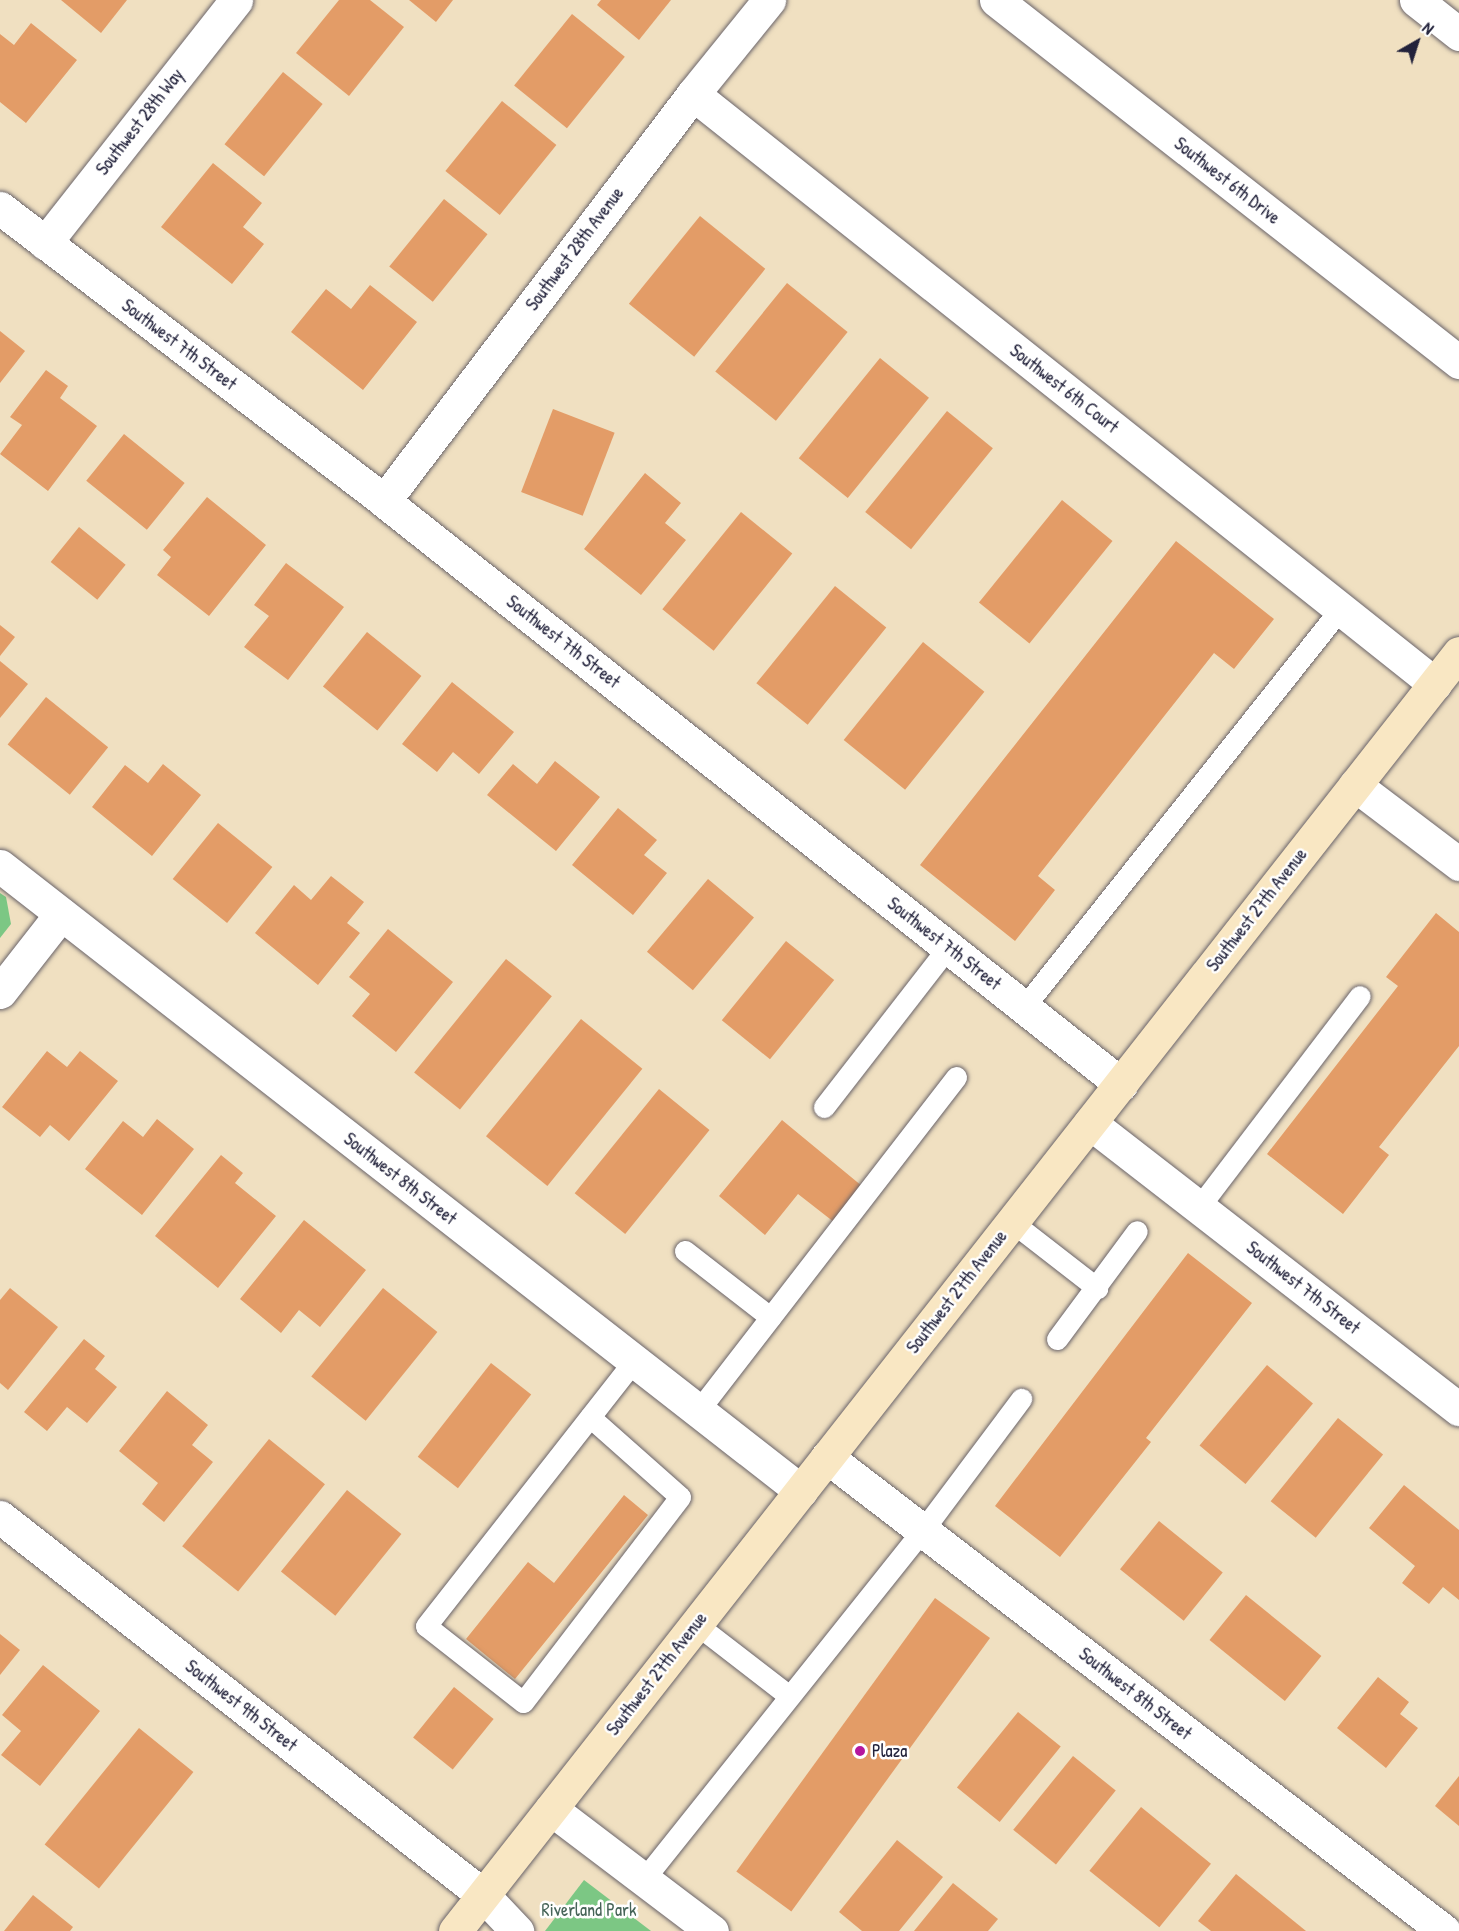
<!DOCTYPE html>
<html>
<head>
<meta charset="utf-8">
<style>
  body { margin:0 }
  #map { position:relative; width:1459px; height:1931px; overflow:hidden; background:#f0e0c1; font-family:"Patrick Hand",sans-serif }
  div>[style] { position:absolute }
  .green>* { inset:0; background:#7cc784 }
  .building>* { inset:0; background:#e39c67; transform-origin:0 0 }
  .roads { filter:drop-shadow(0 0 2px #6a646a) drop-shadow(0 0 2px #6a646a) }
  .lane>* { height:21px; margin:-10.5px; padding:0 10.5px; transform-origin:10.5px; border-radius:10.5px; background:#fff }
  .street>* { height:33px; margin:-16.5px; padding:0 16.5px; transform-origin:16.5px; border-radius:16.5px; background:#fff }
  .secondary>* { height:33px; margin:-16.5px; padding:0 16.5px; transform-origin:16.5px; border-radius:16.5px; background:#f9e7c3 }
  .dots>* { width:16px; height:16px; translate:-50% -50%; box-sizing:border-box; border:3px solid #fff; border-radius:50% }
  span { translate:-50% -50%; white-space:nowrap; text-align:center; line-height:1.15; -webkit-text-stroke:5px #fff; paint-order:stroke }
  .street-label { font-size:18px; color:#22223b }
  .poi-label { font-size:18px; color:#22223b }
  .left { translate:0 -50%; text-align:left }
  .park-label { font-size:18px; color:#466458 }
  .north { position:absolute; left:1387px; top:12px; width:60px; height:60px; -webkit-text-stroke:4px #fff; paint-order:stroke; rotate:39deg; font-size:16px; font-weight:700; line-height:24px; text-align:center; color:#22223b }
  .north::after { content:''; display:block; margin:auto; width:21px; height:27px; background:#22223b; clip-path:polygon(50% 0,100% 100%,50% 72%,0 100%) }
</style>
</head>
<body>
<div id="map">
  <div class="green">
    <i style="clip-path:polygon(0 893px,6px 897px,11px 924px,0 938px)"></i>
    <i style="clip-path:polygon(584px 1880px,651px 1931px,545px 1931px)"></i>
  </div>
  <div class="building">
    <i style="clip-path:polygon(61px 0,127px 0,101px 33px)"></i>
    <i style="clip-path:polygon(339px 0,370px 0,404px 27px,349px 96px,296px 53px)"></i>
    <i style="clip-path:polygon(409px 0,453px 0,436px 22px)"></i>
    <i style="clip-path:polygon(601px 0,671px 0,639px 40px,597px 5px)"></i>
    <i style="left:572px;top:14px;width:68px;height:92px;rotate:39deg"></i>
    <i style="clip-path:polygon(31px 23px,77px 60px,26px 123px,0 102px,0 34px,14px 45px)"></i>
    <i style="left:283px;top:72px;width:51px;height:93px;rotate:39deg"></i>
    <i style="left:502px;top:101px;width:70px;height:90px;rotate:39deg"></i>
    <i style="clip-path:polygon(213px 163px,262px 203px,243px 227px,264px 244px,232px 284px,161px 227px)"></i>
    <i style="left:444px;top:199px;width:56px;height:87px;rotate:39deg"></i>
    <i style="left:700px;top:216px;width:84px;height:113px;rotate:39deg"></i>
    <i style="left:787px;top:283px;width:78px;height:114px;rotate:39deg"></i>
    <i style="clip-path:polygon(370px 285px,417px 322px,363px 390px,291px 332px,326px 289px,351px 309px)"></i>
    <i style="clip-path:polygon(0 331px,25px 351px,0 383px)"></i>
    <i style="left:880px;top:358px;width:63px;height:129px;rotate:39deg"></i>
    <i style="clip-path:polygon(46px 370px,68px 386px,60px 398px,97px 426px,48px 491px,0 454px,22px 425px,10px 417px)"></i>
    <i style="left:553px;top:409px;width:66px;height:89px;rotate:21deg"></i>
    <i style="left:947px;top:411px;width:59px;height:130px;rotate:39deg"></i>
    <i style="left:124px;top:434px;width:78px;height:60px;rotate:39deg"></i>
    <i style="clip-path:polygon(645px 473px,681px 503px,665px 523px,686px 540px,641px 595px,584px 549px)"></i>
    <i style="clip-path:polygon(207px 497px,266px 545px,209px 616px,157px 575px,171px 557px,163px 550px)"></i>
    <i style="left:1062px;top:500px;width:65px;height:132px;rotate:39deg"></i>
    <i style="left:741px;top:512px;width:66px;height:125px;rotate:39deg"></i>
    <i style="left:79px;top:527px;width:60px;height:45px;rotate:39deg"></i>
    <i style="clip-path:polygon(1176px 541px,1274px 619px,1234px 669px,1214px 653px,1038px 876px,1055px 890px,1015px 941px,920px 865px)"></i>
    <i style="clip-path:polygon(286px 563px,344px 607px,288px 680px,244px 647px,269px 616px,254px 605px)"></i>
    <i style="left:835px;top:586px;width:66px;height:125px;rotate:39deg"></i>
    <i style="clip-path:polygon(0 625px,15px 637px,0 656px)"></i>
    <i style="left:367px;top:632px;width:70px;height:70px;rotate:39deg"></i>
    <i style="left:923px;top:642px;width:79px;height:126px;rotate:39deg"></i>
    <i style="clip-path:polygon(0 661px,28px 684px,0 718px)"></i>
    <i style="clip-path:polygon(452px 682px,514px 732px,479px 774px,453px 752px,437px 772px,402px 744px)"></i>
    <i style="left:46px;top:697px;width:80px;height:61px;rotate:39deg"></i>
    <i style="clip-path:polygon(555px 761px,600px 797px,556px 851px,487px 795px,513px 764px,537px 784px)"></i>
    <i style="clip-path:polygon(163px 764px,201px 795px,152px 856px,92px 807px,125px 765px,148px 783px)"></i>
    <i style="clip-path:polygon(618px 808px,657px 840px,644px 855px,667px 873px,633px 915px,572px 865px)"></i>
    <i style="left:218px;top:823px;width:70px;height:72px;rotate:39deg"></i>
    <i style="clip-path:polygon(331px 876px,364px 902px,347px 923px,360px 933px,318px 985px,255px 933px,294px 885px,311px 900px)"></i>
    <i style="left:708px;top:879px;width:60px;height:95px;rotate:40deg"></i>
    <i style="clip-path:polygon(1436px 913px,1459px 932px,1459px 1046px,1379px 1147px,1389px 1155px,1343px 1214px,1267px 1154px,1398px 986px,1386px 977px)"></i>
    <i style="clip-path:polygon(388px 929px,453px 982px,396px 1052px,352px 1016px,370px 994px,349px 977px)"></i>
    <i style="left:786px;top:941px;width:62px;height:102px;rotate:39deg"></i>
    <i style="left:506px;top:959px;width:59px;height:146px;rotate:39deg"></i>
    <i style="left:581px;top:1019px;width:79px;height:151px;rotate:39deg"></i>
    <i style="clip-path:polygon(47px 1051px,67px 1067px,80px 1051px,118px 1081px,69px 1141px,50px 1125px,40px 1137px,2px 1107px)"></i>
    <i style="left:659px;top:1089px;width:65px;height:134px;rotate:39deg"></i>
    <i style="clip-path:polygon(157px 1119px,194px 1149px,142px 1215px,85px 1169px,123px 1121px,143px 1137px)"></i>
    <i style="clip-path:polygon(782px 1120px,868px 1191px,839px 1226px,798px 1194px,765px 1235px,719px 1196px)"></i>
    <i style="clip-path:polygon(221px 1155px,243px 1173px,235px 1183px,276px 1216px,218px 1288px,155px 1236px)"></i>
    <i style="clip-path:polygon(304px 1220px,366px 1270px,320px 1327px,299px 1310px,281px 1333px,240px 1299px)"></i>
    <i style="clip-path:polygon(1188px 1253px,1252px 1303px,1146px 1438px,1151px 1442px,1060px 1557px,995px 1506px)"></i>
    <i style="clip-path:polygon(10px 1288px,58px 1327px,8px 1390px,0 1383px,0 1300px)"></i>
    <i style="left:383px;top:1288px;width:70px;height:114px;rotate:39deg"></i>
    <i style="clip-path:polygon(84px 1339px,105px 1356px,95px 1369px,117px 1387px,87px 1423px,67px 1407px,47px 1431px,24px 1412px)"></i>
    <i style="left:491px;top:1363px;width:51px;height:119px;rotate:38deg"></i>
    <i style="left:1267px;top:1365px;width:60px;height:105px;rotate:40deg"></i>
    <i style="clip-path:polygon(167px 1391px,208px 1425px,192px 1445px,213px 1462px,164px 1522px,142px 1504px,158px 1483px,119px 1451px)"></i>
    <i style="left:1338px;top:1418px;width:58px;height:107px;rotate:39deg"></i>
    <i style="left:269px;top:1439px;width:72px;height:138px;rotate:39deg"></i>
    <i style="clip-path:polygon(1404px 1485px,1459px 1530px,1459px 1600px,1443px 1587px,1429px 1604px,1402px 1583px,1415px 1566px,1369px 1528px)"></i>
    <i style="left:347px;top:1490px;width:70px;height:105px;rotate:39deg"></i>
    <i style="clip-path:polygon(624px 1495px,648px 1515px,515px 1679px,466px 1639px,528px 1562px,554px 1583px)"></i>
    <i style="left:1159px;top:1521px;width:82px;height:62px;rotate:39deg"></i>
    <i style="left:1246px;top:1595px;width:97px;height:58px;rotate:39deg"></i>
    <i style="left:935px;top:1598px;width:68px;height:338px;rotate:36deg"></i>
    <i style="clip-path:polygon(0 1634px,20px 1650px,0 1675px)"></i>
    <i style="clip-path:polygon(43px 1665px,100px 1711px,40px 1786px,1px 1755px,21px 1731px,2px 1715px)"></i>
    <i style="clip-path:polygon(1378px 1677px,1409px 1702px,1400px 1714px,1418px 1728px,1386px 1768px,1337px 1728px)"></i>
    <i style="left:454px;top:1687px;width:51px;height:65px;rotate:39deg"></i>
    <i style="left:1018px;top:1712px;width:55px;height:97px;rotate:39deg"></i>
    <i style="left:139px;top:1728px;width:70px;height:150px;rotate:39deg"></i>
    <i style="left:1073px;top:1756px;width:55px;height:95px;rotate:39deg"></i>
    <i style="clip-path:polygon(1459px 1776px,1459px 1826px,1435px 1806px)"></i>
    <i style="left:1141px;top:1807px;width:90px;height:82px;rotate:39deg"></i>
    <i style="clip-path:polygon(897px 1840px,943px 1877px,899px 1931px,862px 1931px,839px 1912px)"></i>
    <i style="clip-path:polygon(1236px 1874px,1306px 1931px,1211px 1931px,1198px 1921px)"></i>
    <i style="clip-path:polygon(953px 1883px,998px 1919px,988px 1931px,914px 1931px)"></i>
    <i style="clip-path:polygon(33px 1895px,73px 1927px,70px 1931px,4px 1931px)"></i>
  </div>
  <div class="roads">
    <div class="lane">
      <i style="left:1024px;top:1007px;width:510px;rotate:-51.53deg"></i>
      <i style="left:824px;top:1107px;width:202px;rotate:-52.2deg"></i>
      <i style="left:1199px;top:1207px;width:265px;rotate:-52.7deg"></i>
      <i style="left:1012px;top:1222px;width:108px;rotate:37.8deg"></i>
      <i style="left:685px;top:1251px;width:108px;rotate:37.8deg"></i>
      <i style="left:1057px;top:1339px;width:134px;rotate:-53.5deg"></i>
      <i style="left:698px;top:1411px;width:422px;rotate:-52.3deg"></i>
      <i style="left:590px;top:1417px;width:120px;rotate:41.6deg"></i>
      <i style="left:680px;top:1497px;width:258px;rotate:127.4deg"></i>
      <i style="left:523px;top:1702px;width:123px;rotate:-141.9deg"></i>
      <i style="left:426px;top:1626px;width:337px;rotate:-51.9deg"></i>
      <i style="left:696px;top:1624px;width:118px;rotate:37.7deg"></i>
      <i style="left:644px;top:1879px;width:447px;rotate:-51.4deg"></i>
      <i style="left:923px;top:1530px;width:164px;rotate:-53.2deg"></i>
    </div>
    <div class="street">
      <i style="left:996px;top:0;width:588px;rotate:38.02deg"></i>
      <i style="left:1416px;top:0;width:55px;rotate:38.3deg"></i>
      <i style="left:693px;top:94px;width:948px;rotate:38.49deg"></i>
      <i style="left:0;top:208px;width:483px;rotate:37.3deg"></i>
      <i style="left:384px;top:501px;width:940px;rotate:38.35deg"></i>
      <i style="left:45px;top:243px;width:309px;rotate:-51.8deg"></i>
      <i style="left:384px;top:501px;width:511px;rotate:-52.79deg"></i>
      <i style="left:693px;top:94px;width:121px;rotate:-51deg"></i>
      <i style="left:1355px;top:785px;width:131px;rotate:37.2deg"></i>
      <i style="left:0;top:866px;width:1016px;rotate:37.96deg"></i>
      <i style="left:0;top:992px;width:99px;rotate:-52deg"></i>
      <i style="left:1090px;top:1123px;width:467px;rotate:37.8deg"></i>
      <i style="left:827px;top:1457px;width:778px;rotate:37.53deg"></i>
      <i style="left:0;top:1517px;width:613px;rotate:38.05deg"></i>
      <i style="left:483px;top:1895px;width:50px;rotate:46.6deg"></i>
      <i style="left:551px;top:1809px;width:202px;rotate:37.2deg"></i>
    </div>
    <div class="secondary">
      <i style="left:455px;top:1931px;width:1625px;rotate:-51.85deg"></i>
    </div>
  </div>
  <div class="dots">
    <i style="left:860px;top:1751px;background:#b5179e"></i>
  </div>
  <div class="street-label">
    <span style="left:140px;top:122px;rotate:-52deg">Southwest 28th Way</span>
    <span style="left:1227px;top:181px;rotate:38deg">Southwest 6th Drive</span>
    <span style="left:575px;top:249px;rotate:-53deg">Southwest 28th Avenue</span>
    <span style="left:179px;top:345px;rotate:37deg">Southwest 7th Street</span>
    <span style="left:1064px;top:389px;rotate:38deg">Southwest 6th Court</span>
    <span style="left:563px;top:642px;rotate:38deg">Southwest 7th Street</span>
    <span style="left:1257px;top:910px;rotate:-52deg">Southwest 27th Avenue</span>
    <span style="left:944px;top:944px;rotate:38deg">Southwest 7th Street</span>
    <span style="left:400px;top:1179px;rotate:38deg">Southwest 8th Street</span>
    <span style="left:1303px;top:1288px;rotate:38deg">Southwest 7th Street</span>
    <span style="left:957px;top:1292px;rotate:-52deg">Southwest 27th Avenue</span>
    <span style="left:657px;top:1674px;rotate:-52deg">Southwest 27th Avenue</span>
    <span style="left:1135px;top:1694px;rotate:38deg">Southwest 8th Street</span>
    <span style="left:241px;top:1706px;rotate:38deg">Southwest 9th Street</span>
  </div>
  <div class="poi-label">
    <span class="left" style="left:872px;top:1751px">Plaza</span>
  </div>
  <div class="park-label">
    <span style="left:589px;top:1910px">Riverland Park</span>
  </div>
  <div class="north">N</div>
</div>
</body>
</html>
